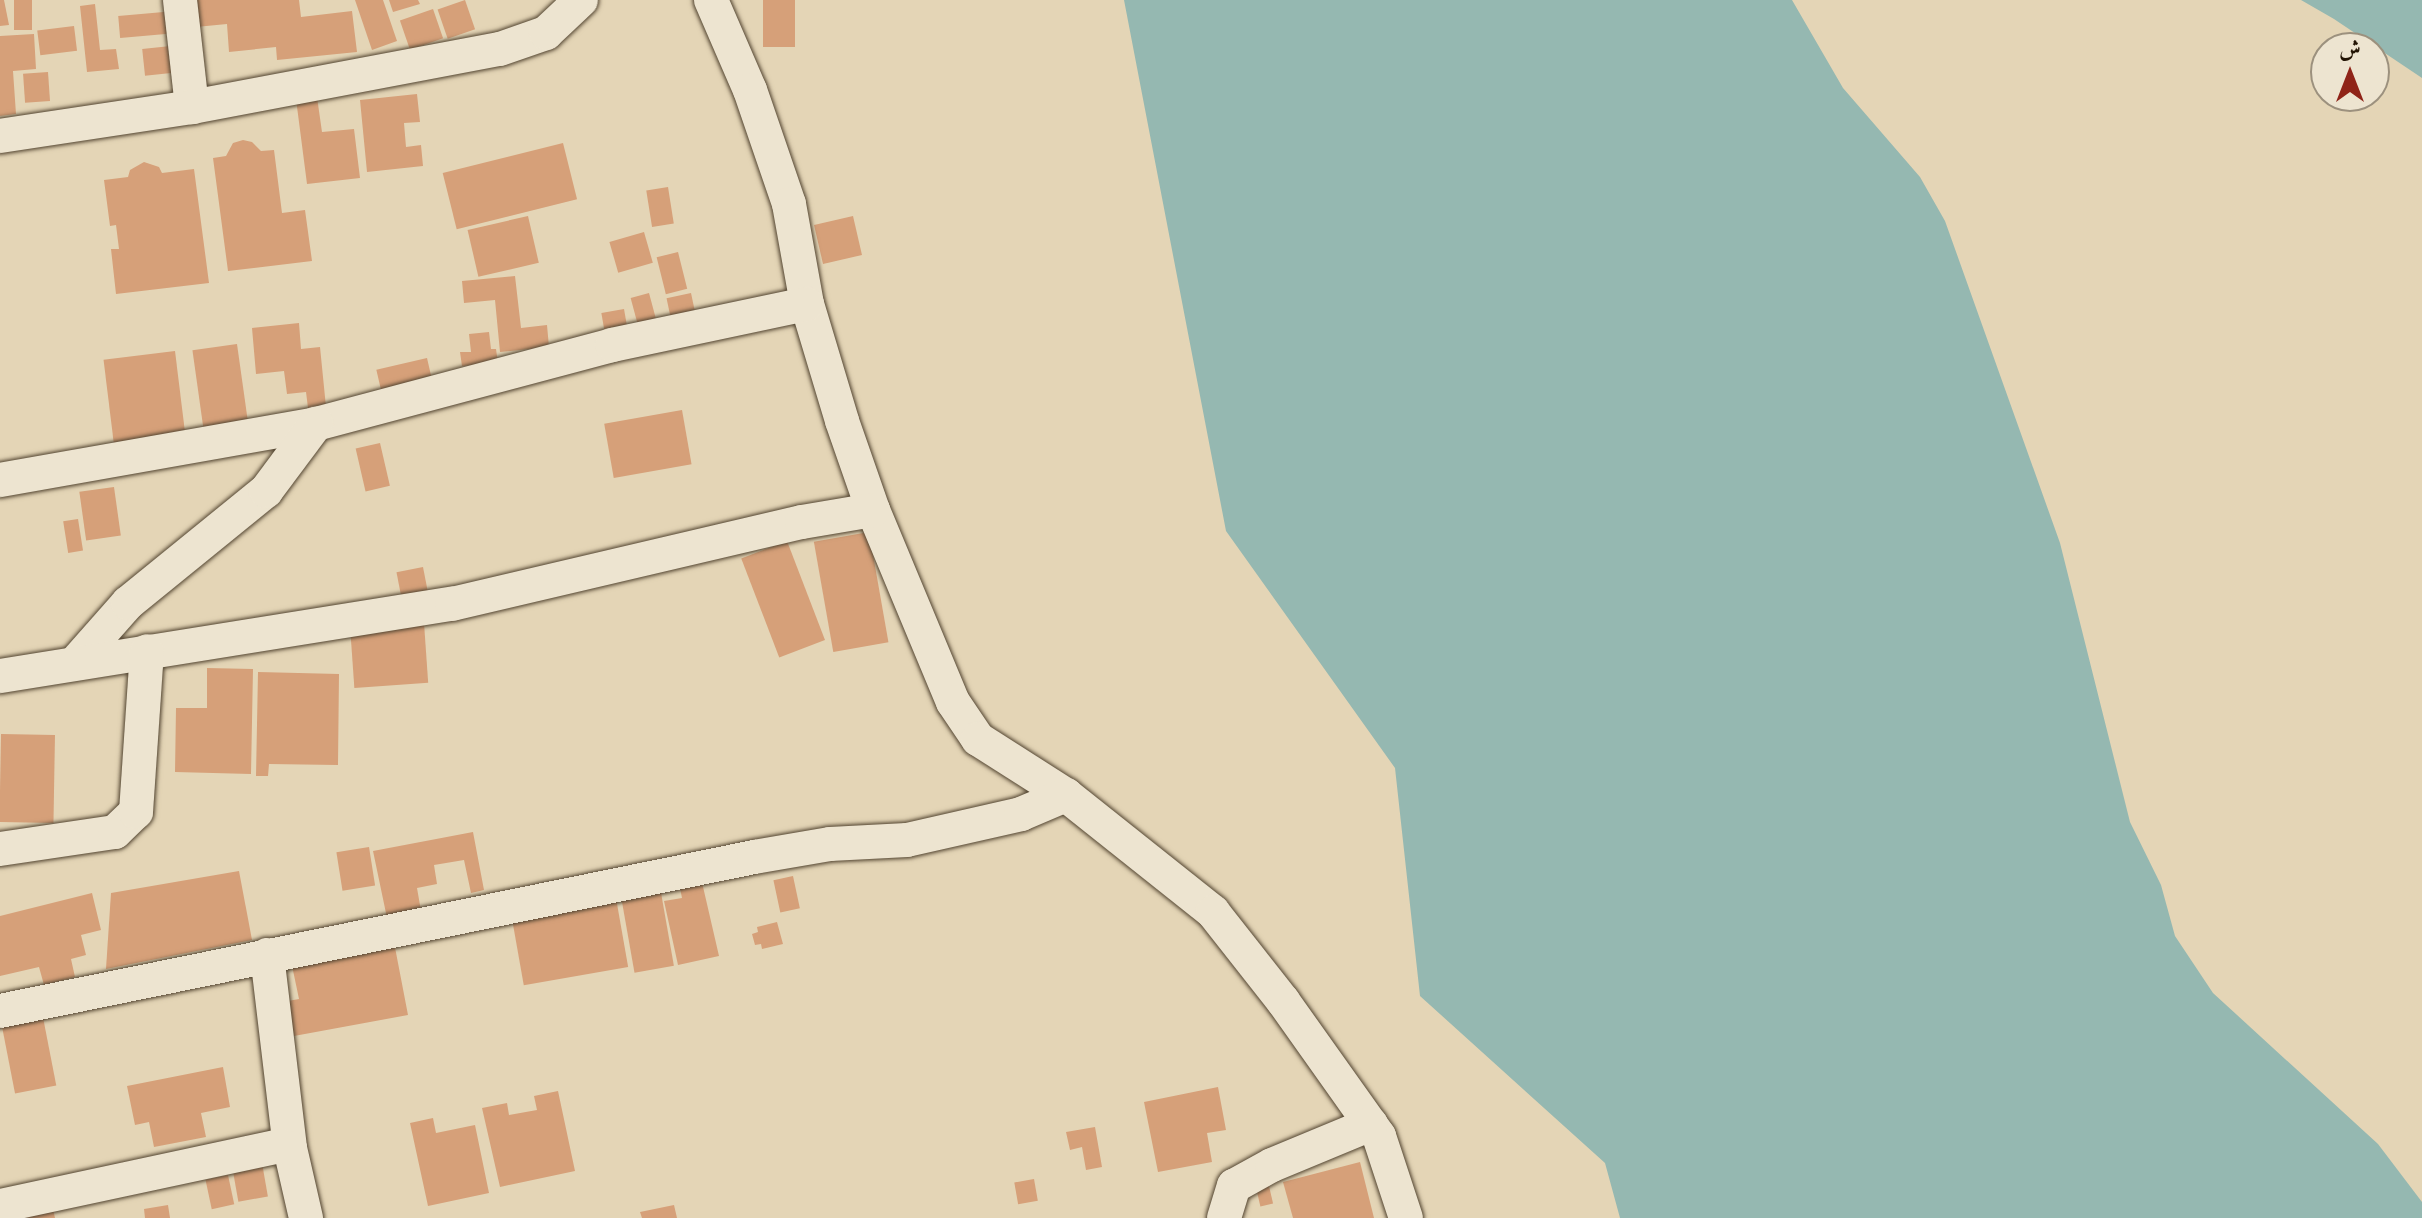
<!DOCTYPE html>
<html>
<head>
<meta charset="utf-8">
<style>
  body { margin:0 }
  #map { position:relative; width:2422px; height:1218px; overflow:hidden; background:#e4d5b6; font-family:"IM FELL English",Amiri,serif }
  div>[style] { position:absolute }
  .water>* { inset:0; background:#95b8b1 }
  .building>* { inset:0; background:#d6a079; transform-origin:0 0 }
  .roads { filter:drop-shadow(0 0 2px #524430) drop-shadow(0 0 2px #524430) }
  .minor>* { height:34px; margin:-17px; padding:0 17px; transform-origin:17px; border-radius:17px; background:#ede4d0 }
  span { translate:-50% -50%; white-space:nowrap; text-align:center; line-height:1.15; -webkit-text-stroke:7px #ede4d0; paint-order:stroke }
  .north { position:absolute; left:2310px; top:32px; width:80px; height:80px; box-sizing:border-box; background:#ede4d0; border:2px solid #9c917e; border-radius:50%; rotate:0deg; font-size:22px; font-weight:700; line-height:32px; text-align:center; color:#221404 }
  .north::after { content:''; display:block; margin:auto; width:28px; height:36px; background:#8f2418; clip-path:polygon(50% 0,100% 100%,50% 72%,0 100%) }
</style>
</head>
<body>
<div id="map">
  <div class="water">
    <i style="clip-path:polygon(1124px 0,1792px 0,1843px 88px,1920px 177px,1945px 221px,2060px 543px,2130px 822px,2161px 885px,2175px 936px,2213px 993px,2378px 1144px,2422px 1202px,2422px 1218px,1620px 1218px,1605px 1163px,1420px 996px,1395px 768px,1226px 531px)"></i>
    <i style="clip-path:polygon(2301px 0,2422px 0,2422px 78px,2334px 19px)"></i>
  </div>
  <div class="building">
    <i style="clip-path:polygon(0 0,4px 0,9px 25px,0 26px)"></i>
    <i style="left:14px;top:0;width:18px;height:30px"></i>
    <i style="clip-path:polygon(194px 0,299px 0,301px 17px,352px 11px,357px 52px,277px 60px,276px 47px,229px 52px,227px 24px,196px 27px)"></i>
    <i style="clip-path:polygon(355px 0,383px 0,397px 41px,372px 50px)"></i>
    <i style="clip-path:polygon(389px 0,418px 0,420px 4px,393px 12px)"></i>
    <i style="left:465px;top:0;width:31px;height:29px;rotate:71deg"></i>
    <i style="left:763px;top:0;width:32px;height:47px"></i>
    <i style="clip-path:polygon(95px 4px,100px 50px,116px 49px,119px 69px,87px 72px,80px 6px)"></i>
    <i style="left:433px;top:9px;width:31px;height:35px;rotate:71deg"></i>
    <i style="left:175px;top:11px;width:22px;height:57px;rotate:85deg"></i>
    <i style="left:74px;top:26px;width:25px;height:37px;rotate:83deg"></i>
    <i style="clip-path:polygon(34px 34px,36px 69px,13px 71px,16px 114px,0 116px,0 36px)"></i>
    <i style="left:180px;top:45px;width:27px;height:38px;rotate:84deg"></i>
    <i style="left:48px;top:72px;width:29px;height:25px;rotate:86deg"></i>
    <i style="clip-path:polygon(417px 94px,420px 122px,404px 123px,406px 147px,421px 145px,423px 166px,367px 172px,360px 100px)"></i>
    <i style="clip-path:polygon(317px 97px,322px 132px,354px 129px,360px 178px,307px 184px,296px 99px)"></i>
    <i style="clip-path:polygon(243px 140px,252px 142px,261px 151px,274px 150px,282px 213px,305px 210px,312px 261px,228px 271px,213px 158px,226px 156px,233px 143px)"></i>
    <i style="left:563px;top:143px;width:58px;height:124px;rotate:76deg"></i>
    <i style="clip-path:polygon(144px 162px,159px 167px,162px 173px,194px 169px,209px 283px,116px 294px,111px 249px,119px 249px,116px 225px,110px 226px,104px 180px,128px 177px,130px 170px)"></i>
    <i style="left:668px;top:187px;width:37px;height:22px;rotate:81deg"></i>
    <i style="left:528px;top:216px;width:48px;height:62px;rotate:77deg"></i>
    <i style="left:853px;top:216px;width:40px;height:40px;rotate:77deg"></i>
    <i style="left:644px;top:232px;width:32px;height:36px;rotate:74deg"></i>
    <i style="left:678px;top:252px;width:38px;height:22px;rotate:76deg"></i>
    <i style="clip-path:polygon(515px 276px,521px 328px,547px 325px,549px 347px,500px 352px,495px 300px,464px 303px,462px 281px)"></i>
    <i style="left:649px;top:293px;width:28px;height:19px;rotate:75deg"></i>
    <i style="left:691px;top:293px;width:25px;height:25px;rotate:78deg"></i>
    <i style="left:624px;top:309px;width:22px;height:23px;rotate:80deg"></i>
    <i style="clip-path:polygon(299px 323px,301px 349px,320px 347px,326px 407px,308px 408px,306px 392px,287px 394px,284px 371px,256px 374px,252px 328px)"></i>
    <i style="clip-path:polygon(489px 332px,491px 349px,496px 349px,498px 363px,462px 366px,460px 352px,471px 352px,469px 334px)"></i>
    <i style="left:237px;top:344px;width:82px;height:45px;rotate:82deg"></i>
    <i style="left:175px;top:351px;width:89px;height:72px;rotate:83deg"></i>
    <i style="left:427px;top:358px;width:23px;height:52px;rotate:77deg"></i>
    <i style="left:682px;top:410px;width:55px;height:79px;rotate:80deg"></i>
    <i style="left:380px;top:443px;width:44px;height:25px;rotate:77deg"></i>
    <i style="left:114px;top:487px;width:49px;height:35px;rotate:82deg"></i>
    <i style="left:78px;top:519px;width:32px;height:15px;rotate:81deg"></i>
    <i style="left:869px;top:532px;width:112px;height:56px;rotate:80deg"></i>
    <i style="left:787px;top:541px;width:106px;height:49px;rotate:69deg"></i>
    <i style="left:423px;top:567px;width:25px;height:27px;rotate:79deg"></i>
    <i style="left:424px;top:623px;width:60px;height:74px;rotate:86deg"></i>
    <i style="clip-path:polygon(207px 668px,253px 669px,251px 774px,175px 772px,176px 708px,207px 708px)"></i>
    <i style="clip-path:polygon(258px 672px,339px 674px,338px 765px,269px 764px,268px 776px,256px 776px)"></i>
    <i style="left:1px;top:734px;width:54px;height:88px;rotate:1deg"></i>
    <i style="clip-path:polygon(473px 832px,484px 890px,471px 893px,464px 860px,434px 865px,437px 884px,417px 888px,421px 911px,387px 918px,373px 851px)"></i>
    <i style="left:369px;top:847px;width:39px;height:33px;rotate:81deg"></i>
    <i style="clip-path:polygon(239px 871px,252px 940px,106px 969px,111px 893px)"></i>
    <i style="left:793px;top:876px;width:33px;height:20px;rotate:78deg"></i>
    <i style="clip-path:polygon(701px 878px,719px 956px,678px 965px,664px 901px,682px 898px,679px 883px)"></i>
    <i style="left:660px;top:887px;width:80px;height:40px;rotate:80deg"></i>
    <i style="clip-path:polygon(92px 893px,101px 930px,81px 935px,86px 955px,71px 959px,75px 977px,44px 985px,39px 967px,0 976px,0 916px)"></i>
    <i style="left:616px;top:898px;width:70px;height:106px;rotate:80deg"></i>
    <i style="clip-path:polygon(777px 922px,783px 944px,762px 949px,761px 944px,755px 945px,752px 934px,758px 932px,757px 927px)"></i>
    <i style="clip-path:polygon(393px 937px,408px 1015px,294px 1036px,288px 1001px,299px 999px,290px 956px)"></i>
    <i style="left:41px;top:1007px;width:80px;height:42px;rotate:79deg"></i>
    <i style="clip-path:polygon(223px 1067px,230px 1107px,201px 1113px,206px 1137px,154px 1147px,149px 1122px,135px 1125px,127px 1086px)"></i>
    <i style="clip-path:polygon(1218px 1087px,1226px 1130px,1207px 1133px,1212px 1162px,1158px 1172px,1144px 1102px)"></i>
    <i style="clip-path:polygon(558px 1091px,575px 1171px,500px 1187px,482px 1108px,507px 1103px,509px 1115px,537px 1110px,534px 1096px)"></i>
    <i style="clip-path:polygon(433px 1118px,436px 1133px,475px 1125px,489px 1193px,428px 1206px,410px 1123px)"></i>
    <i style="clip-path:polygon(1095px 1127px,1102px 1167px,1086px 1170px,1082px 1147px,1070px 1150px,1066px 1132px)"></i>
    <i style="clip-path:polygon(1360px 1162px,1374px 1218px,1293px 1218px,1283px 1182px)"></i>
    <i style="left:262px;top:1163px;width:34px;height:30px;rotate:80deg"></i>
    <i style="left:228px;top:1175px;width:30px;height:23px;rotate:78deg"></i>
    <i style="left:1034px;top:1179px;width:22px;height:20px;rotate:80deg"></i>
    <i style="left:1269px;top:1186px;width:18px;height:13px;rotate:77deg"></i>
    <i style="clip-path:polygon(52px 1205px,55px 1218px,0 1218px)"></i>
    <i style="clip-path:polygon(168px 1205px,170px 1218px,145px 1218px,144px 1209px)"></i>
    <i style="clip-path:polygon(674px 1205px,677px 1218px,642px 1218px,640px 1212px)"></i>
  </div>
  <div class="roads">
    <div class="minor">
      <i style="left:180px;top:0;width:108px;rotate:83.6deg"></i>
      <i style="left:711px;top:0;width:98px;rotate:66.6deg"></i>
      <i style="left:750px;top:90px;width:120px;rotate:71.1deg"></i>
      <i style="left:789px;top:204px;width:102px;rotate:79.8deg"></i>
      <i style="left:807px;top:304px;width:122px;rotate:73.3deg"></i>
      <i style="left:842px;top:421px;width:94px;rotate:70.8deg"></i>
      <i style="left:873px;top:510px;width:208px;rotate:67.4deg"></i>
      <i style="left:953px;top:702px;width:45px;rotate:56deg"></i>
      <i style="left:978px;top:739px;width:104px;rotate:32.5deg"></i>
      <i style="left:1066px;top:795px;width:188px;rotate:38.5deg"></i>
      <i style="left:1213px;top:912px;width:113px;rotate:51.8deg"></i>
      <i style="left:1283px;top:1001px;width:166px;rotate:54.6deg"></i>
      <i style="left:1379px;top:1136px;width:86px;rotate:71.8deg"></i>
      <i style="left:0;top:136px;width:194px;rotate:-8.6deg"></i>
      <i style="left:192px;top:107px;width:313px;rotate:-10.7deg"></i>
      <i style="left:500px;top:49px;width:49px;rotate:-19.2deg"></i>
      <i style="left:546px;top:33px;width:48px;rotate:-43.3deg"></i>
      <i style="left:0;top:480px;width:321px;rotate:-10deg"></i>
      <i style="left:316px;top:424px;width:306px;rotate:-14.9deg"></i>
      <i style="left:612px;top:345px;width:199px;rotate:-11.9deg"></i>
      <i style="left:75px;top:663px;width:80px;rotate:-48.5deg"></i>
      <i style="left:128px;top:603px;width:178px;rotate:-39.1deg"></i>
      <i style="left:266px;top:491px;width:84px;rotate:-53.3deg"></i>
      <i style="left:0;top:676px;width:458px;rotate:-9.1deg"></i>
      <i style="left:452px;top:604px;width:359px;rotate:-13.2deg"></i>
      <i style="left:802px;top:522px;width:72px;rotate:-9.6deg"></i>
      <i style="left:0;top:849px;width:116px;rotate:-8.4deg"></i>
      <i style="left:115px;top:832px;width:29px;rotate:-44deg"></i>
      <i style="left:136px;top:812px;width:161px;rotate:-86.1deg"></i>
      <i style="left:267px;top:955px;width:194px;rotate:83.2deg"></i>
      <i style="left:290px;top:1148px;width:72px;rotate:77.1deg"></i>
      <i style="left:0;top:1011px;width:770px;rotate:-11.54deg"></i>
      <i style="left:754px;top:857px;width:77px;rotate:-9.7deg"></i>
      <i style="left:830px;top:844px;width:77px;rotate:-3deg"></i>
      <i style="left:907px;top:840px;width:117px;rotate:-12.8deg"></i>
      <i style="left:1021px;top:814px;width:49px;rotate:-22.9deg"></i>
      <i style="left:0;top:1206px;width:287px;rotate:-12.1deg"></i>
      <i style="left:281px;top:1146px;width:9px;rotate:13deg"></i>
      <i style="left:1224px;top:1218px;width:34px;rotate:-73deg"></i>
      <i style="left:1234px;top:1186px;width:43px;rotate:-28.9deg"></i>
      <i style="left:1272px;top:1165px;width:107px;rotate:-22.5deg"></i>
    </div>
  </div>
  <div class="north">ش</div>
</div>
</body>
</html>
